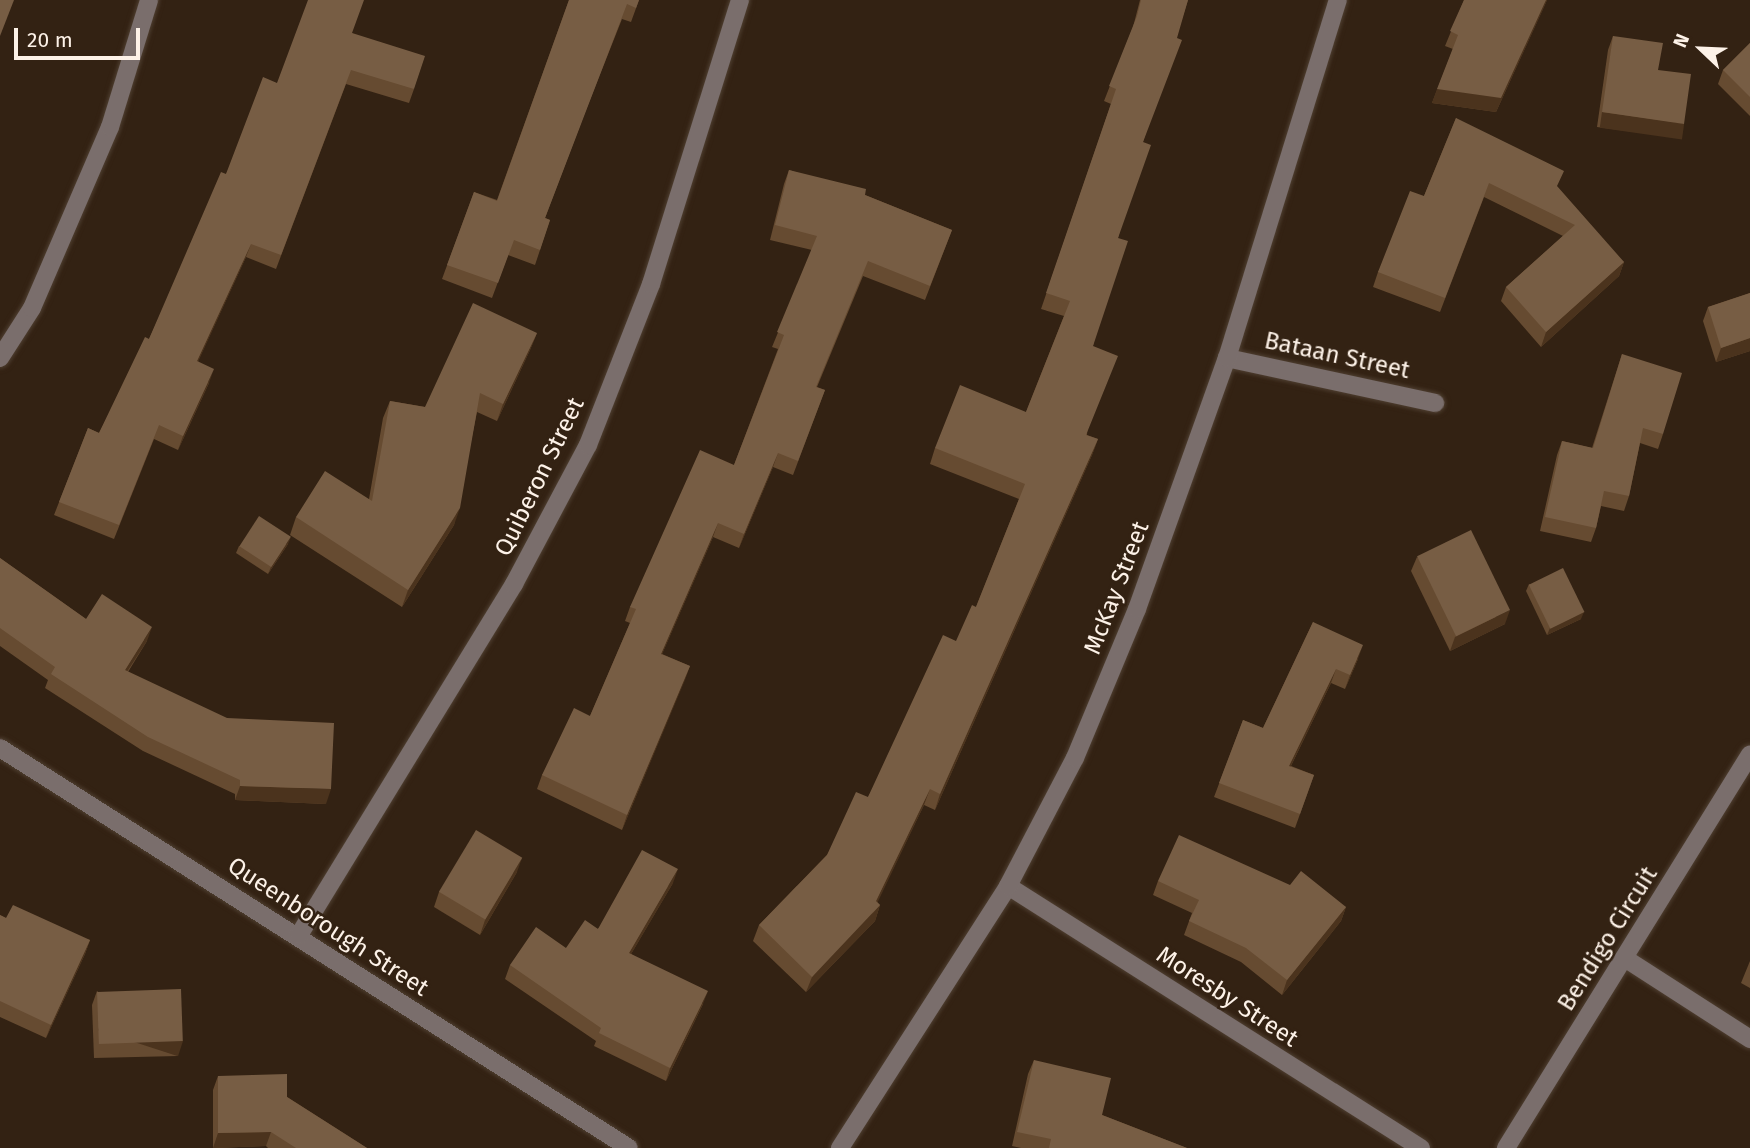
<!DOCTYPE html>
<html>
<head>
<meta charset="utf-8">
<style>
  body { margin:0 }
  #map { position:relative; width:1750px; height:1148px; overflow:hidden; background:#332213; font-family:"Fira Sans",sans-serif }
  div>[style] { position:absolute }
  .roads { filter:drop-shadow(0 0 2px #4f3f31) drop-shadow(0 0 2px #4f3f31) }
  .minor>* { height:18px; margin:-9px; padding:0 9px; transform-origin:9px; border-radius:9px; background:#7a6e6c }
  .tertiary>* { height:18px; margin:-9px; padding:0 9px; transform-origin:9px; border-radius:9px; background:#7a6e6c }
  .wall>* { inset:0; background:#664b31 }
  .shaded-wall>* { inset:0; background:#4b331d; transform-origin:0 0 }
  .building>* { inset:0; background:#775d44; transform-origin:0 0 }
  span { translate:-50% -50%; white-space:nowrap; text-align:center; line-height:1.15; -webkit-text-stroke:5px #332213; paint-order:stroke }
  .street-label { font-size:24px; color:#fdf2e8 }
  .north { position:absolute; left:1666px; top:14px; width:70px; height:70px; -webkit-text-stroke:5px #332213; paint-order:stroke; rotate:293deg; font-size:19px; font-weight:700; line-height:28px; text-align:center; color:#fdf2e8 }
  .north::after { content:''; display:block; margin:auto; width:24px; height:32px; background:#fdf2e8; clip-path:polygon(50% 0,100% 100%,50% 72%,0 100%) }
  .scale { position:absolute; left:14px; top:28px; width:126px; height:32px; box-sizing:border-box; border:4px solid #fdf2e8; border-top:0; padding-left:9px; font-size:21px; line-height:24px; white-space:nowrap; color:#fdf2e8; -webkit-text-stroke:5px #332213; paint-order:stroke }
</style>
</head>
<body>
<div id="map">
  <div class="roads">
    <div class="minor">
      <i style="left:0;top:358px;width:59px;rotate:-57.4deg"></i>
      <i style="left:32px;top:308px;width:197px;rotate:-66.7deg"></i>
      <i style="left:110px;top:127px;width:133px;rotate:-72.9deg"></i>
      <i style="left:1227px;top:358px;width:213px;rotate:12.2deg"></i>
      <i style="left:0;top:748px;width:745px;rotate:32.45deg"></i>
      <i style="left:1008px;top:886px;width:489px;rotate:32.4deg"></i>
      <i style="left:299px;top:935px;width:412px;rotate:-58.5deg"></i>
      <i style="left:514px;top:584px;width:157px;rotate:-62deg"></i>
      <i style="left:588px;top:445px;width:173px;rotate:-68.6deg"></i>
      <i style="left:651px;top:284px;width:298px;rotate:-72.6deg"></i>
      <i style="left:1626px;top:959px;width:148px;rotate:32.8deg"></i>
      <i style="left:1506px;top:1148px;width:463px;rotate:-58.2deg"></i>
    </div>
    <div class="tertiary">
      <i style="left:840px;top:1148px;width:311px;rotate:-57.3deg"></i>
      <i style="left:1008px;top:886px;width:144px;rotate:-62.4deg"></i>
      <i style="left:1075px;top:758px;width:161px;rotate:-67.4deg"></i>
      <i style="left:1137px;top:609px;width:267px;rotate:-70.3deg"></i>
      <i style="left:1227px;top:358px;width:375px;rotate:-72.8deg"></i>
    </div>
  </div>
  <div class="wall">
    <i style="clip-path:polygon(569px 0,639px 0,631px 22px,622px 19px,584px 115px,545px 218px,550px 220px,535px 265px,508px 255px,492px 298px,442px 279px,474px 192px,497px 200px)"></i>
    <i style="clip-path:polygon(1140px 0,1188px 0,1143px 142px,1118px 238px,1093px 346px,1087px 435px,1098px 439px,1092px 455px,935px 810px,924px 805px,877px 902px,880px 905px,875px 921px,806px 992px,753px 941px,759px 925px,827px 855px,868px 797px,976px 607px,1019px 499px,930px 464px,935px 448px,1026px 412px,1064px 316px,1041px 309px,1111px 104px,1104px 101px,1133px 27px)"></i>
    <i style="clip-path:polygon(1464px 0,1547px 0,1496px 112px,1432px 103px,1453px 49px,1445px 46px)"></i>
    <i style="clip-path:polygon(352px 33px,414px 89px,409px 103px,346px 84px,276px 269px,246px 257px,198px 361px,209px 383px,178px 450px,154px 439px,114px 539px,54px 515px,88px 428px,99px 433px,149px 339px,226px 174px,277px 83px)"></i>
    <i style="clip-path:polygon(1613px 36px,1658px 70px,1679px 138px,1597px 127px,1608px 50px)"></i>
    <i style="clip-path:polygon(1750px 43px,1750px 116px,1718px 84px,1723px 70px)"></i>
    <i style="clip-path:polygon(1456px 118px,1624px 262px,1619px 276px,1541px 347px,1501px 301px,1506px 287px,1563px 236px,1484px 197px,1440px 312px,1373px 287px,1378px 272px,1424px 196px)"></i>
    <i style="clip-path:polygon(789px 170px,865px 195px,952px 230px,925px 300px,863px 276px,817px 387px,825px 390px,793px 475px,773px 467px,739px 548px,713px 537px,662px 654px,690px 666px,622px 830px,537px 789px,542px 775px,590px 716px,630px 623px,625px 621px,630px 607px,734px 465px,778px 349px,772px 347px,812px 250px,770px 240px,784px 184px)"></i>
    <i style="clip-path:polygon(1750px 293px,1750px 351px,1716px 362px,1703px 321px,1708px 307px)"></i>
    <i style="clip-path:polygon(537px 333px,530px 350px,497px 421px,477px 412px,454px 525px,402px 607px,290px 535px,296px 517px,369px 499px,383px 418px,390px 401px,425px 407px)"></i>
    <i style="clip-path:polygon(1622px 354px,1663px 434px,1658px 449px,1640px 443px,1629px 496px,1624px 511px,1601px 506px,1596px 528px,1591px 542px,1540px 531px,1557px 455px,1562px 441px,1592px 448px)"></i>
    <i style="clip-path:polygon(288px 544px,268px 574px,236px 553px,239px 546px)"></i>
    <i style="clip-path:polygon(1417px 557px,1505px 624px,1450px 651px,1411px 571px)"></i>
    <i style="clip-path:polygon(0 558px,86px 619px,147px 641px,128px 672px,326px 804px,235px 800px,235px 794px,143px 751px,45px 688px,48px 680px,0 646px)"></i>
    <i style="clip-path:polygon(1529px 584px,1581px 619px,1547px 635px,1526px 591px)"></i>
    <i style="clip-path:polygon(1313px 622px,1358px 659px,1345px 689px,1331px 683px,1291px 766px,1314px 775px,1295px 828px,1214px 797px,1243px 720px,1263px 728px)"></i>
    <i style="clip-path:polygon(517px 872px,480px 935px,434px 907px,439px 892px)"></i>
    <i style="clip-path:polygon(1158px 881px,1290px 885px,1346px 907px,1341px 921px,1282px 995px,1241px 962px,1184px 935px,1192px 913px,1153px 895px)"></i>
    <i style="clip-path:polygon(673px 883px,631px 954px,703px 1004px,666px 1081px,594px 1046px,596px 1041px,505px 979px,510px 965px,566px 948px)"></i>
    <i style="clip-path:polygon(0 915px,6px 918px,90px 940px,85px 954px,46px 1038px,0 1017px)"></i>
    <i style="clip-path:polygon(1750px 961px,1750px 988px,1741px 983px)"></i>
    <i style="clip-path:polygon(97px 991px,178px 1056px,94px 1058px,92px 1005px)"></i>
    <i style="clip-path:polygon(1034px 1060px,1102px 1115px,1187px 1148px,1021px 1148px,1012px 1146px,1028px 1074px)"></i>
    <i style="clip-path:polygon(218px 1076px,287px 1097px,367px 1148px,268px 1148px,266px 1146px,213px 1148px,213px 1090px)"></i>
  </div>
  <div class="shaded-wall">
    <i style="clip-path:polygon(1546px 0,1547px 0,1545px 5px,1496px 112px,1432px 103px,1437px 89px)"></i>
    <i style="left:1602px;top:112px;width:83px;height:16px;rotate:8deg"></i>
    <i style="clip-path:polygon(251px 244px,246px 257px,192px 375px,197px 361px)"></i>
    <i style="clip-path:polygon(1624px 262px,1619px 276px,1541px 347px,1546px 332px)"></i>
    <i style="clip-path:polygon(537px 333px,530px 350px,497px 421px,503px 404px)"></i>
    <i style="clip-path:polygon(1750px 338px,1750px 351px,1716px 362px,1721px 348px)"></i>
    <i style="clip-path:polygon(214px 369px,209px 383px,178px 450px,183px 436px)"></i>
    <i style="clip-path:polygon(1098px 439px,1092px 455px,935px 810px,940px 794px)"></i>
    <i style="clip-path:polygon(778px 453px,773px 467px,739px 548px,744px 534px)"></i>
    <i style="clip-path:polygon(460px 508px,454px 525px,402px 607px,408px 590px)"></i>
    <i style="clip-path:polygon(718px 523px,713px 537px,656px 668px,661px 654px)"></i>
    <i style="clip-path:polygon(291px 537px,288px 544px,268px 574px,271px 567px)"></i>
    <i style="clip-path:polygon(1510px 610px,1505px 624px,1450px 651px,1455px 637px)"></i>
    <i style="clip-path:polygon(1584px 612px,1581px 619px,1547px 635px,1550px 628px)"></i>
    <i style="clip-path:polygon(152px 627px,147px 641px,119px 684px,125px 670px)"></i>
    <i style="clip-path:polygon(1363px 645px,1358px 659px,1345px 689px,1350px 675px)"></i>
    <i style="clip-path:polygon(690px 666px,685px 680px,622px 830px,627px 815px)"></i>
    <i style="clip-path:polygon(1336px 669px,1331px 683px,1284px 780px,1289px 766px)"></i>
    <i style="clip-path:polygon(240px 786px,331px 789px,326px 804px,235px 800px)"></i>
    <i style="clip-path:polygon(930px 789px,924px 805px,872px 914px,880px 905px,875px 921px,806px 992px,812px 977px,876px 901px)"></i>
    <i style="clip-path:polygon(522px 858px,517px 872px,480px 935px,485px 920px)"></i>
    <i style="clip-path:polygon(678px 869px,673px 883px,624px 966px,629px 953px)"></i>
    <i style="clip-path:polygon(1346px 907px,1341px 921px,1282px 995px,1287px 980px)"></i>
    <i style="clip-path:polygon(90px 940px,85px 954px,46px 1038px,51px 1025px)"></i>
    <i style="clip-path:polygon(708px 991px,703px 1004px,666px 1081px,670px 1068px)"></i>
    <i style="left:183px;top:1041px;width:16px;height:84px;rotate:108deg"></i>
    <i style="clip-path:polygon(271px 1132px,266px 1146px,213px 1148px,218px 1133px)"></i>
  </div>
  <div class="building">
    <i style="clip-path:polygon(0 0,14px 0,0 36px)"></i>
    <i style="clip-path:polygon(308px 0,364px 0,352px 33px,425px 56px,414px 89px,351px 70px,281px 255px,251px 244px,197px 361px,214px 369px,183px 436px,159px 425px,119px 525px,59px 502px,88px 428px,99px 433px,145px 337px,149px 339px,221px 172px,226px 174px,263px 77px,277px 83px)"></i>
    <i style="clip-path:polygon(569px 0,639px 0,636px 8px,627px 4px,545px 218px,550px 220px,540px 250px,514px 240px,498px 283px,447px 265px,474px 192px,497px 201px)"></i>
    <i style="clip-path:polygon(1141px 0,1188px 0,1177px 38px,1182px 40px,1143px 142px,1151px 145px,1118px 238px,1128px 241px,1093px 346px,1118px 356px,1086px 435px,1098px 439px,940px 794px,930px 789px,876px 901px,880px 905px,812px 977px,759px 925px,827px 855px,856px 792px,868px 797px,943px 635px,956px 641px,972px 605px,976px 607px,1025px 484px,935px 448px,960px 385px,1026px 412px,1070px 301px,1046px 293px,1116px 89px,1109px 86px,1137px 16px)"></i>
    <i style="clip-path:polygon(1464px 0,1546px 0,1501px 98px,1437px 89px,1458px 35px,1450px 31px)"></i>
    <i style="clip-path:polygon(1613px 36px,1663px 43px,1658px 70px,1691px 74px,1684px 124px,1602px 112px)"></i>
    <i style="clip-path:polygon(1750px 43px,1750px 97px,1723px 70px)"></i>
    <i style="clip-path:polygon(1456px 118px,1564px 171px,1557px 186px,1624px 262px,1546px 332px,1506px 287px,1575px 225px,1489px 183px,1445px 298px,1378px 272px,1410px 191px,1424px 196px)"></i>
    <i style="clip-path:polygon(789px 170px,866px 189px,865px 195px,952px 230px,930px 286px,868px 261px,816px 387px,825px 390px,798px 461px,778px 453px,744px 534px,718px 523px,661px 654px,690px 666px,627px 815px,542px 775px,574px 708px,590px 716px,636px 609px,630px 607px,700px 450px,734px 465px,784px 335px,777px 332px,817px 236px,775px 225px)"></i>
    <i style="clip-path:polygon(1750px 293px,1750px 338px,1721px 348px,1708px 307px)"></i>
    <i style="clip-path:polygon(473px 303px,537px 333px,503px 404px,480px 393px,460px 508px,408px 590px,296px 517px,325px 471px,372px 501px,390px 401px,425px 407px)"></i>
    <i style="clip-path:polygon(1622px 354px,1682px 373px,1663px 434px,1643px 428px,1629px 496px,1604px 491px,1596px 528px,1545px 517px,1562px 441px,1593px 448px)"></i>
    <i style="left:259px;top:516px;width:38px;height:36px;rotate:33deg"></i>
    <i style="left:1471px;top:530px;width:89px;height:60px;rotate:64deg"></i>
    <i style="clip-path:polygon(0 558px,86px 619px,102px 594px,152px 627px,125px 670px,227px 718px,334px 723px,331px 789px,240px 786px,240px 780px,148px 737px,51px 674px,55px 667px,0 628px)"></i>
    <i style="left:1563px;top:568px;width:49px;height:38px;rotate:64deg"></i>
    <i style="clip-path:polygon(1313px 622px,1363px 645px,1350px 675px,1336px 669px,1289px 766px,1314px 775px,1300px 814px,1219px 783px,1243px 720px,1263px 728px)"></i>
    <i style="left:476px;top:830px;width:54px;height:72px;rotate:31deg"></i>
    <i style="clip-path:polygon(1179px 835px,1290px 885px,1301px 871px,1346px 907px,1287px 980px,1246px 948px,1189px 921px,1199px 900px,1158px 881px)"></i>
    <i style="clip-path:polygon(642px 850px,678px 869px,629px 953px,708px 991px,670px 1068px,599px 1033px,601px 1028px,510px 965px,536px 927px,566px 948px,585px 920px,598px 929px)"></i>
    <i style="clip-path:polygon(13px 905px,90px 940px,51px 1025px,0 1001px,0 915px,6px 918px)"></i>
    <i style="left:181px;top:989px;width:52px;height:84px;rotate:88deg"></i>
    <i style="clip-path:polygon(1034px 1060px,1111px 1078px,1102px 1115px,1187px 1148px,1049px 1148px,1051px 1139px,1017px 1132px)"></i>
    <i style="clip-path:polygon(287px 1074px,287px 1097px,367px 1148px,296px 1148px,271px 1132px,218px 1133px,218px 1076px)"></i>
  </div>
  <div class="street-label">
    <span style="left:1337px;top:356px;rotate:12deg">Bataan Street</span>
    <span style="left:540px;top:477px;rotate:-64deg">Quiberon Street</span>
    <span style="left:1117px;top:588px;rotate:-69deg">McKay Street</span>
    <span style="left:328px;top:927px;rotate:33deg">Queenborough Street</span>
    <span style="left:1608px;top:939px;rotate:-58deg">Bendigo Circuit</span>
    <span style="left:1227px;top:997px;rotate:33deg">Moresby Street</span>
  </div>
  <div class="north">N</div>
  <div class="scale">20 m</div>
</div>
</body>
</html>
